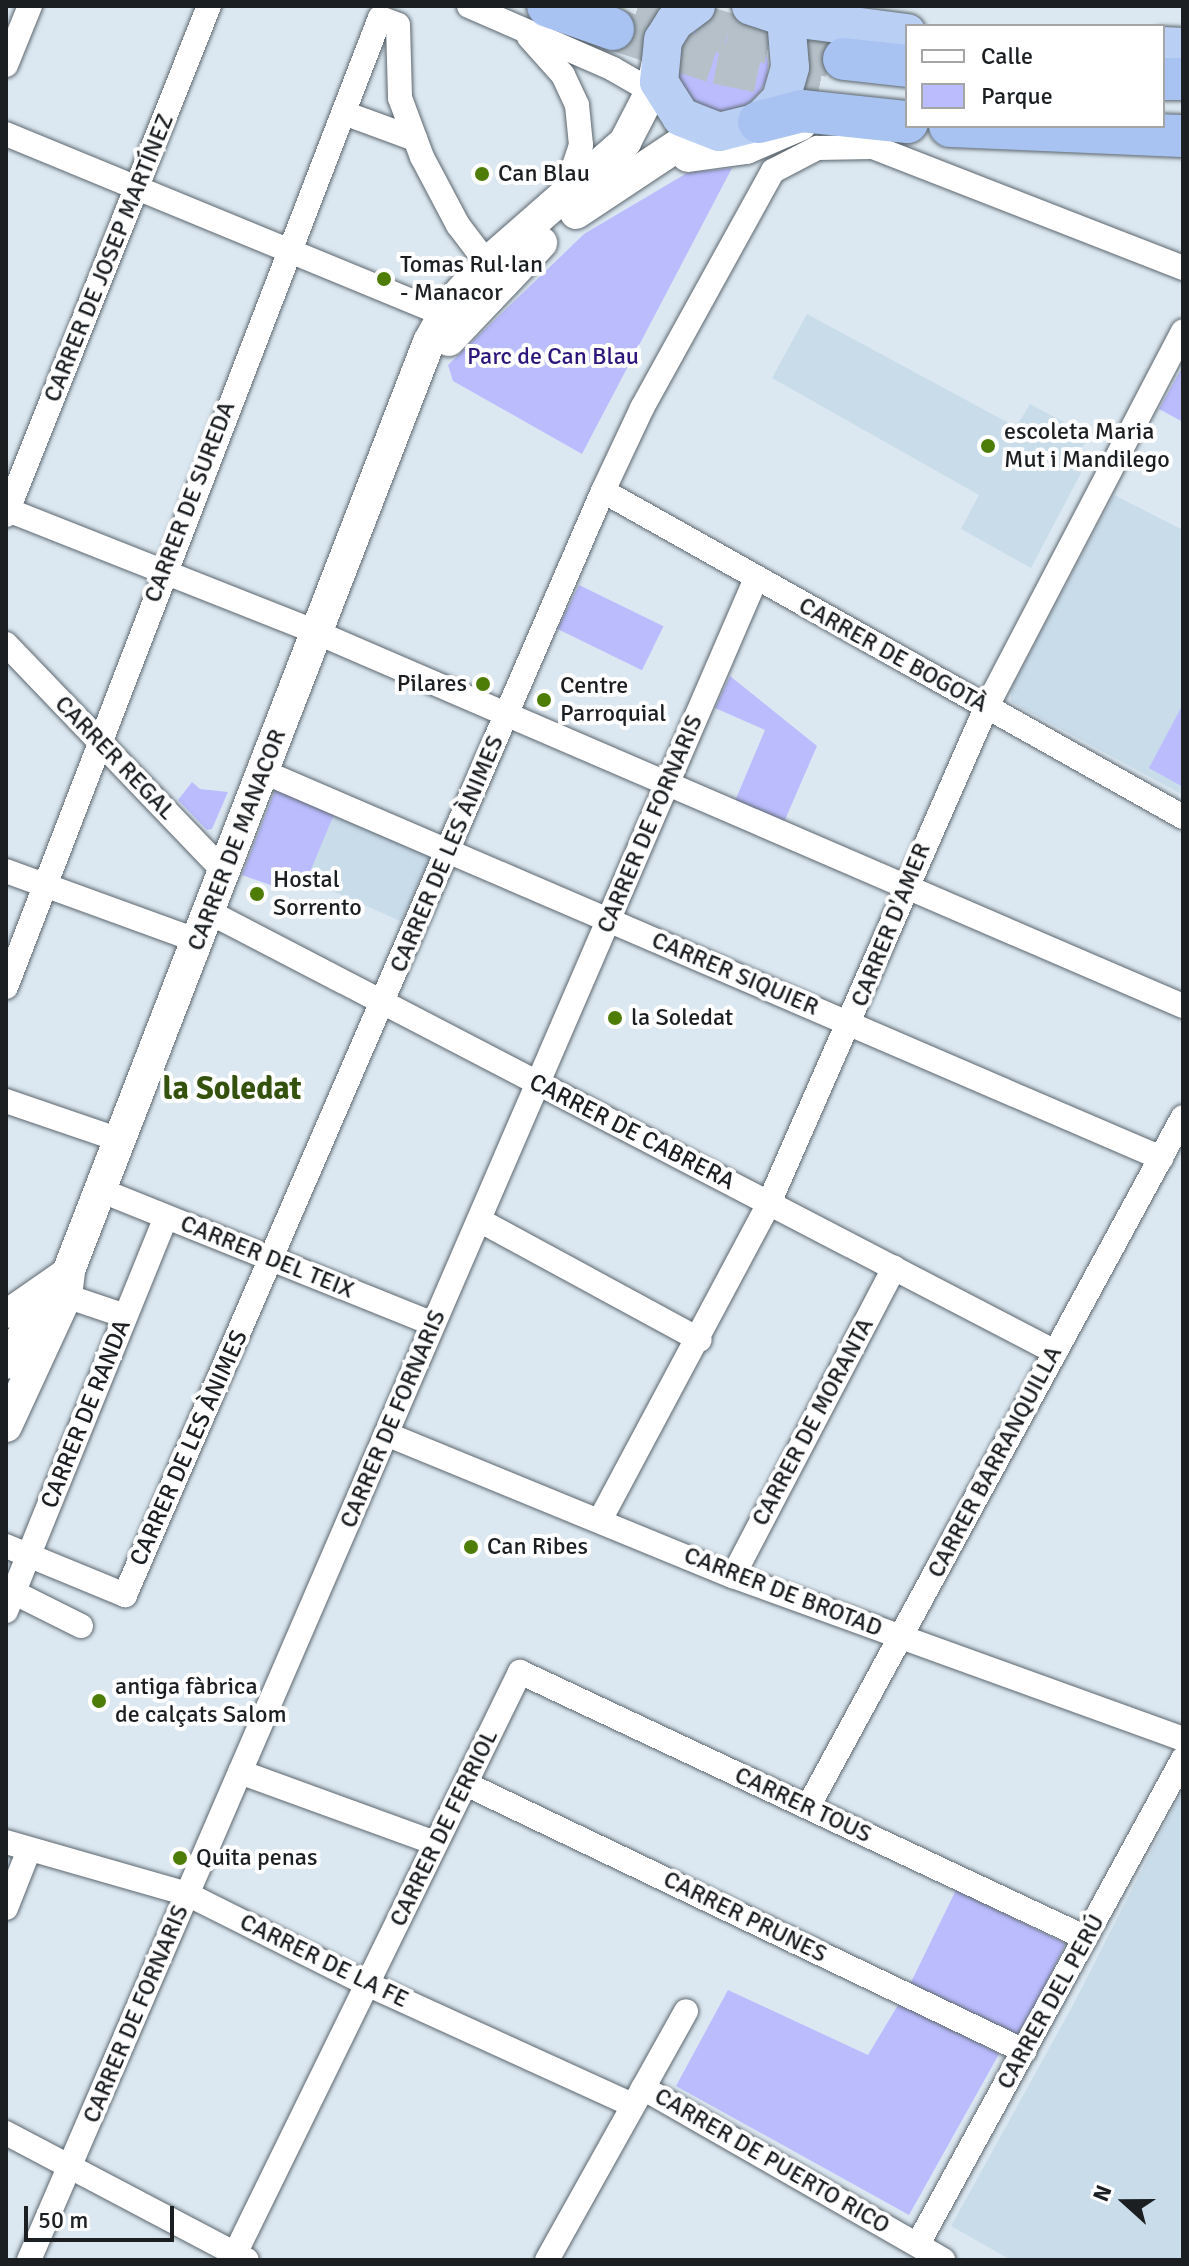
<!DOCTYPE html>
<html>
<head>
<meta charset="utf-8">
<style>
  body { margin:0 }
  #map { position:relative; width:1189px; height:2266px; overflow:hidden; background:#dce8f1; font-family:Signika,sans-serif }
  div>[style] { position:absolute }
  .built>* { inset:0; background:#c9dcea; transform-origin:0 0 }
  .green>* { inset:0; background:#babcfe; transform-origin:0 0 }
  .round { border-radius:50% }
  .motorway-tunnel>* { height:42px; margin-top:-21px; transform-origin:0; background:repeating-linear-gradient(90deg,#b5c0c8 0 42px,transparent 0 63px) }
  .roads { filter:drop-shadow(0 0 2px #5c666e) drop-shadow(0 0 2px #5c666e) }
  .minor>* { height:24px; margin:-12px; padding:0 12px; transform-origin:12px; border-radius:12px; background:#fff }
  .tertiary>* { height:28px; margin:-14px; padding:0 14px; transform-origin:14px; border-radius:14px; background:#fff }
  .secondary>* { height:32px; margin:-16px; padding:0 16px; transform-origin:16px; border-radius:16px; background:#fff }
  .trunk>* { height:38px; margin:-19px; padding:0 19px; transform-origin:19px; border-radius:19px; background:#bacff4 }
  .motorway>* { height:42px; margin:-21px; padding:0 21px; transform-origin:21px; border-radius:21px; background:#a8c3f1 }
  .dots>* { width:22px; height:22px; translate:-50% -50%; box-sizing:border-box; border:4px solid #fff; border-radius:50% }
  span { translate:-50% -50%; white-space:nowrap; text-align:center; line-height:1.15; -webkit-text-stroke:8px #fff; paint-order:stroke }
  .poi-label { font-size:24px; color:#1b1f22 }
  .left { translate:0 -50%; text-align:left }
  .right { translate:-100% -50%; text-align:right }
  .street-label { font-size:24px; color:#1b1f22 }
  .park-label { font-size:24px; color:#2d167b }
  .district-label { font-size:32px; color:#34520e; font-weight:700 }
  .frame { position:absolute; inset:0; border:8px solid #1b1f22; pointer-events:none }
  .legend { position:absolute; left:905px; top:24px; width:260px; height:104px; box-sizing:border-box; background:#fff; border:2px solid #a4a5a7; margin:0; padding:10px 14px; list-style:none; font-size:24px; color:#1b1f22 }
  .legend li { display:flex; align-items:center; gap:16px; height:40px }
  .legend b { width:40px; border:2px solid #a4a5a7 }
  .north { position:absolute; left:1085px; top:2162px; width:80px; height:80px; -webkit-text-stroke:6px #fff; paint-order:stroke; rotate:291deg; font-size:22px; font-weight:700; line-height:32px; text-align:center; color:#1b1f22 }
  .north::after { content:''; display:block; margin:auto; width:28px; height:36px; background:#1b1f22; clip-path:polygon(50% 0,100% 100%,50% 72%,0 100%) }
  .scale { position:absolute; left:24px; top:2206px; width:150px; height:36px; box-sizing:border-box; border:4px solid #1b1f22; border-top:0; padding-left:10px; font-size:24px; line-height:28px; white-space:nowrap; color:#1b1f22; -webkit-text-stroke:6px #fff; paint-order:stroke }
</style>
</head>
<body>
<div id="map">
  <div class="built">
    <i style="clip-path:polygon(807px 314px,1016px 427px,1030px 404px,1090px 436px,1077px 455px,1081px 473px,1031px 568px,961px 529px,979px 495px,772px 378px)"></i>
    <i style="clip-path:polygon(1114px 495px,1183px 530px,1183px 795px,1011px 702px,1011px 689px)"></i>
    <i style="left:335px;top:812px;width:105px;height:73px;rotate:24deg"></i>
    <i style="clip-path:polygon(1183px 1789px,1183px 2260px,1011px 2260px,951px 2226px,1073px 2005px)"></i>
  </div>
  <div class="green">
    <i class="round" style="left:678px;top:21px;width:90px;height:90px"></i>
    <i style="clip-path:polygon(732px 168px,582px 454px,453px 381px,448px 365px,584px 234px,687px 173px)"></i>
    <i style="clip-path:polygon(1183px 366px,1183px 422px,1159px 409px)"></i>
    <i style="left:579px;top:585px;width:94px;height:49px;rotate:26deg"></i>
    <i style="clip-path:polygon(730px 676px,817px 746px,784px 822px,735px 801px,765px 730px,715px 708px)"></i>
    <i style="clip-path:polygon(1183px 704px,1183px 787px,1149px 768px)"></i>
    <i style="clip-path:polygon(192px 782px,200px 789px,228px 792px,212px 829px,207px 830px,178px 800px)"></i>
    <i style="clip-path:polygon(276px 788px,335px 812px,307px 879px,289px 871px,282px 889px,242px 875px)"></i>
    <i style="left:956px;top:1890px;width:122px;height:109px;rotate:26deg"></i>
    <i style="clip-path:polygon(728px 1990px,868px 2055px,901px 2000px,999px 2054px,909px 2215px,676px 2086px)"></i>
  </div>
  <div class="motorway-tunnel">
    <i style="left:638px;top:6px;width:94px;rotate:17.3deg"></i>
    <i style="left:728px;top:34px;width:119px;rotate:12.2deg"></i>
    <i style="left:613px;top:29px;width:109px;rotate:18.1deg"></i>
    <i style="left:717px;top:63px;width:122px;rotate:11.9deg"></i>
  </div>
  <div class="roads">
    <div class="minor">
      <i style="left:469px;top:6px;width:157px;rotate:23.6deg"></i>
      <i style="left:613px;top:69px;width:60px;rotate:30deg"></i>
      <i style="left:529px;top:37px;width:51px;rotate:48.2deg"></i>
      <i style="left:563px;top:75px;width:33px;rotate:65deg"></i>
      <i style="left:577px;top:105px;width:40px;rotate:84.3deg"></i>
      <i style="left:581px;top:145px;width:51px;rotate:108.4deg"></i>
      <i style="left:6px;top:65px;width:64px;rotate:-67.9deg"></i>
      <i style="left:344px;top:113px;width:76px;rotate:20.1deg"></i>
      <i style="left:6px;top:134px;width:463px;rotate:22.4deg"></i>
      <i style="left:434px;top:310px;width:17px;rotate:-21deg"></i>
      <i style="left:603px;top:491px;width:665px;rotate:29.34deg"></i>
      <i style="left:8px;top:510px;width:334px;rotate:21.6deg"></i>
      <i style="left:318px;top:633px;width:942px;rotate:23.33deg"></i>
      <i style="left:6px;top:515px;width:548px;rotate:-68.26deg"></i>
      <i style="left:6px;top:644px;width:316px;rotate:46.2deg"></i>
      <i style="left:264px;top:772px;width:977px;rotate:23.28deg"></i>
      <i style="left:6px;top:871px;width:204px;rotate:20deg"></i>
      <i style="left:209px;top:912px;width:954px;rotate:27.48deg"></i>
      <i style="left:6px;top:987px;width:1039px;rotate:-68.9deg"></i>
      <i style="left:380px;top:18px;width:19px;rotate:21deg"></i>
      <i style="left:398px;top:25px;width:73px;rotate:88.4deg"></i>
      <i style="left:400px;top:98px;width:63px;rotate:69.6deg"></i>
      <i style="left:422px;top:157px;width:77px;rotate:62.1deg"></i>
      <i style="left:458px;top:225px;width:48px;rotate:52.7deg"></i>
      <i style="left:6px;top:1101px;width:120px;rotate:18.9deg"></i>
      <i style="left:100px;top:1190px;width:359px;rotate:21.9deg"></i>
      <i style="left:479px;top:1220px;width:251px;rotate:28.5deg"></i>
      <i style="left:66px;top:1296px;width:62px;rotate:18.7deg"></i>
      <i style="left:386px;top:1434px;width:375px;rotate:22.3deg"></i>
      <i style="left:733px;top:1576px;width:479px;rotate:19.9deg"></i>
      <i style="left:600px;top:1520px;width:359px;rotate:-61.9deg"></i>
      <i style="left:769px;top:1203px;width:540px;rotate:-66.33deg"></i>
      <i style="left:986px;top:708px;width:425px;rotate:-62.4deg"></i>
      <i style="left:6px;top:1546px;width:129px;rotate:22.4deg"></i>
      <i style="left:125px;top:1595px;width:1203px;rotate:-66.59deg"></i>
      <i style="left:603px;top:491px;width:92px;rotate:-64.8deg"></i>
      <i style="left:642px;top:408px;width:271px;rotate:-61.1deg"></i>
      <i style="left:773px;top:171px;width:50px;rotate:-27.6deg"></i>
      <i style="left:817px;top:148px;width:56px;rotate:-1deg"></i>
      <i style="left:873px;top:147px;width:333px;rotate:21.3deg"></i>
      <i style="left:733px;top:1576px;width:348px;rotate:-62.4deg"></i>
      <i style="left:13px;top:1592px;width:76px;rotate:26.6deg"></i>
      <i style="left:6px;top:1611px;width:425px;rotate:-67.9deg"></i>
      <i style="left:240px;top:1772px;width:208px;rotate:20deg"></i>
      <i style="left:466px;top:1784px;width:619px;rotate:25.57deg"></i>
      <i style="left:808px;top:1807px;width:785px;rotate:-61.48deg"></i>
      <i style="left:6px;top:1842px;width:188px;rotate:16deg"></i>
      <i style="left:187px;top:1894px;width:201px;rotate:26.6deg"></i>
      <i style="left:367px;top:1984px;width:292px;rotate:24.5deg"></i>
      <i style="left:6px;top:1908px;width:62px;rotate:-68.4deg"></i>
      <i style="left:643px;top:2088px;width:346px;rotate:29.8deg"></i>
      <i style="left:6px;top:2133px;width:272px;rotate:27.8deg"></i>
      <i style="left:918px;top:2244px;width:553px;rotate:-61.35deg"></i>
      <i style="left:29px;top:2260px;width:1832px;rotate:-66.62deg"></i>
      <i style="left:232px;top:2260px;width:655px;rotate:-63.9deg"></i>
      <i style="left:520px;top:1672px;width:625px;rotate:25.17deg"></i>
      <i style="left:547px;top:2260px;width:285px;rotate:-60.8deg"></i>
    </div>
    <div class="tertiary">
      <i style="left:6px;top:1314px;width:77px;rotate:-34.9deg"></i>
    </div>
    <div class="secondary">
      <i style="left:688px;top:156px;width:59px;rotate:-7.9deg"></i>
      <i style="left:746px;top:148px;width:59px;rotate:-23.1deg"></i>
      <i style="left:576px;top:213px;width:128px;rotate:-33.6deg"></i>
      <i style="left:683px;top:142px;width:37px;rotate:-16deg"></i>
      <i style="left:449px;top:340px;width:134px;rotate:-46.5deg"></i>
      <i style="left:6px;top:1363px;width:73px;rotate:-57.8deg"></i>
      <i style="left:6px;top:1426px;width:143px;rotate:-65.2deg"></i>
      <i style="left:66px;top:1296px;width:26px;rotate:-83deg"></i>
      <i style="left:69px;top:1270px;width:995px;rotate:-68.8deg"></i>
      <i style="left:429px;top:342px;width:43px;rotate:-61.1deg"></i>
      <i style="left:450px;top:304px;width:55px;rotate:-47.9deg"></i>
      <i style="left:487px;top:263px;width:184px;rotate:-41.2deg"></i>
      <i style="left:625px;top:142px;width:59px;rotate:-62.6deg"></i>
      <i style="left:652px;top:90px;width:30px;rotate:-78deg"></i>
    </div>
    <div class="trunk">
      <i style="left:696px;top:6px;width:26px;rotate:144deg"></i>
      <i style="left:675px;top:21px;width:22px;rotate:122deg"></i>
      <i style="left:663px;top:40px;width:42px;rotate:95.4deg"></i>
      <i style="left:659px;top:82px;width:41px;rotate:57.8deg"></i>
      <i style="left:681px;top:117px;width:41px;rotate:21.5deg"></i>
      <i style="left:719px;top:132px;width:41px;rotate:-14deg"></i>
      <i style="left:759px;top:122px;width:32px;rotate:-46deg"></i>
      <i style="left:781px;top:99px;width:33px;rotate:-74deg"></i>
      <i style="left:790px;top:67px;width:61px;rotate:-94.7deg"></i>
      <i style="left:751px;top:6px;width:35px;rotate:18deg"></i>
      <i style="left:784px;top:17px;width:124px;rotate:7.4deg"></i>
      <i style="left:1163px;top:46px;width:20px;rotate:3deg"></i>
    </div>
    <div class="motorway">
      <i style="left:548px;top:6px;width:69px;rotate:19.5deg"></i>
      <i style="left:844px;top:59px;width:63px;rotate:6.3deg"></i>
      <i style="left:1163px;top:79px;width:20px"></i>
      <i style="left:759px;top:122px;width:44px;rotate:-14.3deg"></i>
      <i style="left:802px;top:111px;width:106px;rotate:6deg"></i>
      <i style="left:950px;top:126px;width:233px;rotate:2.5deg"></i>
    </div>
  </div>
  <div class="dots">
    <i style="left:482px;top:174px;background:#4e7d07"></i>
    <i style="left:384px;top:279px;background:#4e7d07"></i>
    <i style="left:988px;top:446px;background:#4e7d07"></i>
    <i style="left:483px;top:684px;background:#4e7d07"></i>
    <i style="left:544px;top:700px;background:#4e7d07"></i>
    <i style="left:257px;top:894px;background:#4e7d07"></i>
    <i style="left:615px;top:1018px;background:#4e7d07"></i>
    <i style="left:471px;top:1547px;background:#4e7d07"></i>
    <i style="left:99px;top:1701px;background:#4e7d07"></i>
    <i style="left:180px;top:1858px;background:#4e7d07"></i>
  </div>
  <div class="poi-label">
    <span class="left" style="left:498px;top:174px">Can Blau</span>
    <span class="left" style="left:400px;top:279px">Tomas Rul·lan<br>- Manacor</span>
    <span class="left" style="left:1004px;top:446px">escoleta Maria<br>Mut i Mandilego</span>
    <span class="right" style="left:467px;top:684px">Pilares</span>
    <span class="left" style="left:560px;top:700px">Centre<br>Parroquial</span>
    <span class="left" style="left:273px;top:894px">Hostal<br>Sorrento</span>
    <span class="left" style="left:631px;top:1018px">la Soledat</span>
    <span class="left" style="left:487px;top:1547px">Can Ribes</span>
    <span class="left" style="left:115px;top:1701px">antiga fàbrica<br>de calçats Salom</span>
    <span class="left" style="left:196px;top:1858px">Quita penas</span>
  </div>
  <div class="street-label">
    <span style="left:109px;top:258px;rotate:-68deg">CARRER DE JOSEP MARTÍNEZ</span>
    <span style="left:190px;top:502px;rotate:-69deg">CARRER DE SUREDA</span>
    <span style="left:893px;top:655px;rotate:29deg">CARRER DE BOGOTÀ</span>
    <span style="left:115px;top:758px;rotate:46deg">CARRER REGAL</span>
    <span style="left:650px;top:824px;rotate:-67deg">CARRER DE FORNARIS</span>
    <span style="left:237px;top:840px;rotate:-69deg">CARRER DE MANACOR</span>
    <span style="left:447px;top:854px;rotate:-67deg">CARRER DE LES ÀNIMES</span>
    <span style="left:891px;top:925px;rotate:-68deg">CARRER D'AMER</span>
    <span style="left:735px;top:974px;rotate:23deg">CARRER SIQUIER</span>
    <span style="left:632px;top:1132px;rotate:27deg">CARRER DE CABRERA</span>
    <span style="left:267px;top:1257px;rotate:22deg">CARRER DEL TEIX</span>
    <span style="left:86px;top:1414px;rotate:-68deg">CARRER DE RANDA</span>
    <span style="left:393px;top:1419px;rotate:-67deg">CARRER DE FORNARIS</span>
    <span style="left:813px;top:1422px;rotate:-62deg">CARRER DE MORANTA</span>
    <span style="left:189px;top:1448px;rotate:-66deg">CARRER DE LES ÀNIMES</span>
    <span style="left:995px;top:1462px;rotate:-62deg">CARRER BARRANQUILLA</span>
    <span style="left:783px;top:1592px;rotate:21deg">CARRER DE BROTAD</span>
    <span style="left:803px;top:1805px;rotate:25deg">CARRER TOUS</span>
    <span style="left:444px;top:1828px;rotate:-64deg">CARRER DE FERRIOL</span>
    <span style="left:745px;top:1917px;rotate:26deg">CARRER PRUNES</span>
    <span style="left:324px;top:1961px;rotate:26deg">CARRER DE LA FE</span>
    <span style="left:1051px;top:2002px;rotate:-61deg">CARRER DEL PERÚ</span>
    <span style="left:136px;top:2014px;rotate:-67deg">CARRER DE FORNARIS</span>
    <span style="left:772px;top:2161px;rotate:30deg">CARRER DE PUERTO RICO</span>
  </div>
  <div class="park-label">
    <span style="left:553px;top:357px">Parc de Can Blau</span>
  </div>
  <div class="district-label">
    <span style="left:232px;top:1089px">la Soledat</span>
  </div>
  <div class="frame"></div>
  <ul class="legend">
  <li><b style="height:10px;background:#fff"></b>Calle</li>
  <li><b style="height:22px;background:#babcfe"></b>Parque</li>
  </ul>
  <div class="north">N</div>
  <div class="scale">50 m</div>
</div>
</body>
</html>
